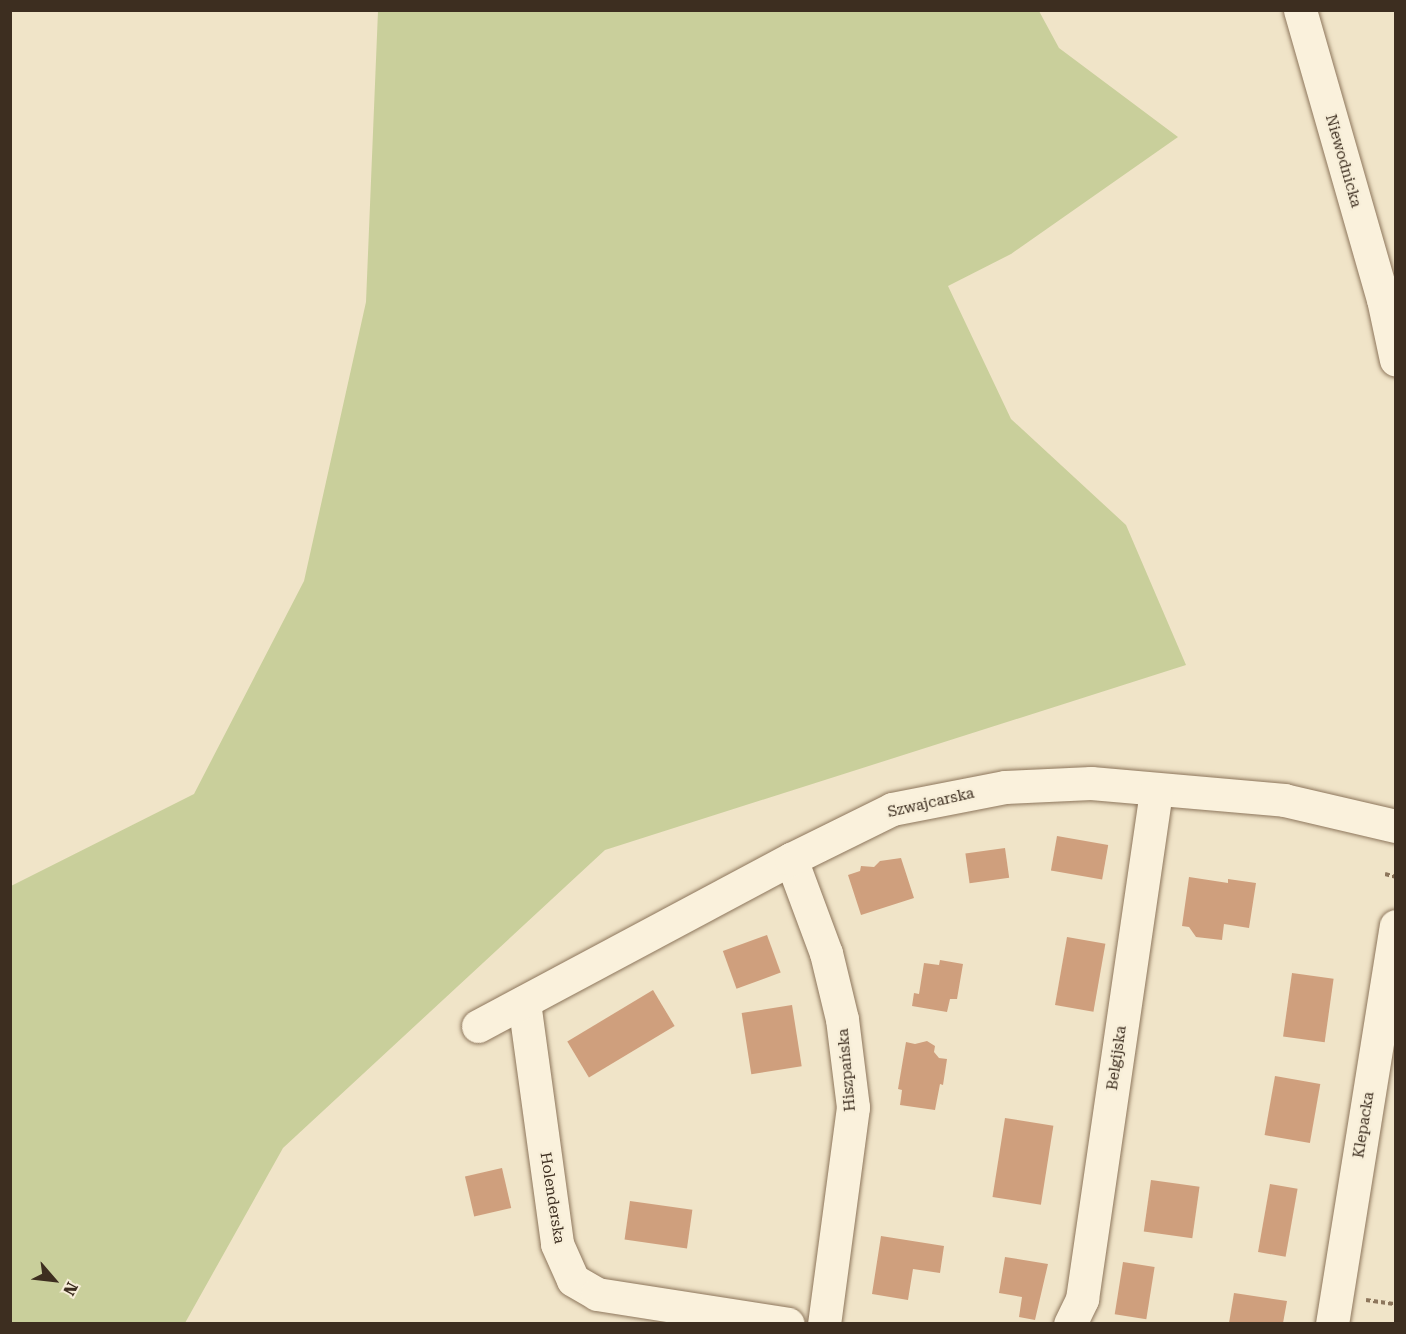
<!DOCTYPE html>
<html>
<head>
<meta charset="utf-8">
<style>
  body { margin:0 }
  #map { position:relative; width:1406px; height:1334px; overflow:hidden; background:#f0e4c8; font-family:"Roboto Serif",serif }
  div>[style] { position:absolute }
  .green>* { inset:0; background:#c9cf9b }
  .building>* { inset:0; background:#cf9f7d; transform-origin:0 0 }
  .path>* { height:4px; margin-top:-2px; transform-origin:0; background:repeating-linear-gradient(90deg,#8d765c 0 4.5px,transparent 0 7.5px) }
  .roads { filter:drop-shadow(0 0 2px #8d765c) drop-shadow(0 0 2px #8d765c) }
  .minor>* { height:33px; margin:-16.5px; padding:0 16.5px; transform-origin:16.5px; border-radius:16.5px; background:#faf1dc }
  span { translate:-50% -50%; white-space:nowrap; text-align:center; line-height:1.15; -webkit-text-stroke:4.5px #f7eed8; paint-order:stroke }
  .street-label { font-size:15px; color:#3d2e20 }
  .frame { position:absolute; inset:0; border:12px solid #3d2e20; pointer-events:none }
  .north { position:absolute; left:24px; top:1250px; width:60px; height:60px; -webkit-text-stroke:4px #f7eed8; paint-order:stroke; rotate:118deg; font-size:16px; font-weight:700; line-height:24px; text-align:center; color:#3d2e20 }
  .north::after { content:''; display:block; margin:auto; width:21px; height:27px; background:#3d2e20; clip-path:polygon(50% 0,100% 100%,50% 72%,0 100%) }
</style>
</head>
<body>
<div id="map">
  <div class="green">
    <i style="clip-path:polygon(378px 11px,1039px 11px,1059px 48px,1178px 137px,1011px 254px,948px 286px,1011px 419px,1126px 525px,1186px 665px,605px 850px,283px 1148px,185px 1323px,11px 1323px,11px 886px,194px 794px,304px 581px,366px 302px)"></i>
  </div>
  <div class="building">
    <i style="left:1057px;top:836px;width:52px;height:35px;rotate:10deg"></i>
    <i style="left:1005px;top:848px;width:30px;height:40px;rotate:82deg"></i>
    <i style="clip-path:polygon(901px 858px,914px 898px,861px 915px,848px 875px,860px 871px,861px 866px,874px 867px,880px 861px)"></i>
    <i style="clip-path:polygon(1189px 877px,1228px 883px,1228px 879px,1256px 883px,1249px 928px,1224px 924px,1222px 940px,1196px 937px,1189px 927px,1182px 926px)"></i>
    <i style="left:767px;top:935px;width:40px;height:47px;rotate:70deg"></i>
    <i style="left:1067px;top:937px;width:39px;height:69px;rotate:10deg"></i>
    <i style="clip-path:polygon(940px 960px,963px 964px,957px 999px,950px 999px,947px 1012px,912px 1006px,914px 993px,919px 994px,924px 963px,939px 965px)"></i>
    <i style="left:1292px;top:973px;width:42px;height:64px;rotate:8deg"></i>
    <i style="left:653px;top:990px;width:42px;height:100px;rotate:59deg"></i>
    <i style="left:792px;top:1005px;width:62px;height:51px;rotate:81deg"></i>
    <i style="clip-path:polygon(927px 1041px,935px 1046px,934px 1052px,939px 1058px,947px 1059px,943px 1085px,940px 1084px,935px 1110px,900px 1105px,902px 1090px,898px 1089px,906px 1042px,915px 1044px)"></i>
    <i style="left:1275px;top:1076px;width:46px;height:60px;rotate:10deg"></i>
    <i style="left:1005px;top:1118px;width:49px;height:80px;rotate:9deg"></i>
    <i style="left:502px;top:1168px;width:41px;height:38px;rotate:77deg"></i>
    <i style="left:1151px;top:1180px;width:49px;height:52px;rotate:8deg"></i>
    <i style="left:1270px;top:1184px;width:28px;height:69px;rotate:10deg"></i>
    <i style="left:630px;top:1201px;width:63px;height:39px;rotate:8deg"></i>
    <i style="clip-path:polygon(881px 1236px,944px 1246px,940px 1273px,913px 1269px,908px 1300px,872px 1294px)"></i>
    <i style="clip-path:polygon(1005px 1257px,1048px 1264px,1035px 1320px,1019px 1317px,1022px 1297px,999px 1293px)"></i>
    <i style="left:1123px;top:1262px;width:32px;height:53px;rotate:9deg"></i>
    <i style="clip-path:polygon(1234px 1293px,1287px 1301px,1283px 1323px,1229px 1323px)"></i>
  </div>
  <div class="path">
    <i style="left:1385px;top:874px;width:11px;rotate:15deg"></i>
    <i style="left:1366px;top:1300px;width:30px;rotate:8deg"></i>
  </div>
  <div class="roads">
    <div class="minor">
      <i style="left:1300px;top:10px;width:301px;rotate:74deg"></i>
      <i style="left:1383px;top:299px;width:62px;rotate:78deg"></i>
      <i style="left:791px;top:859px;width:100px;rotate:69.6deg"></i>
      <i style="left:826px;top:953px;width:68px;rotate:76.4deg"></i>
      <i style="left:842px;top:1019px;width:89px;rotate:82.9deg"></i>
      <i style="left:853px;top:1107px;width:219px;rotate:97.6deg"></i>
      <i style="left:524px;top:1002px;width:244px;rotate:82.2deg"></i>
      <i style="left:557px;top:1244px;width:39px;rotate:66deg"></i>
      <i style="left:573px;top:1280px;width:28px;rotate:30deg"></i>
      <i style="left:597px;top:1294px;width:193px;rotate:8.9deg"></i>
      <i style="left:478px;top:1026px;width:355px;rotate:-28.1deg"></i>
      <i style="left:791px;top:859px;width:113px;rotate:-26.3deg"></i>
      <i style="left:892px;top:809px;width:115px;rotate:-11deg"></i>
      <i style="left:1005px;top:787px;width:86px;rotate:-2.7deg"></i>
      <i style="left:1091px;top:783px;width:194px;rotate:5deg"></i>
      <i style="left:1284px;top:800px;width:115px;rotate:13.1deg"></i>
      <i style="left:1070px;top:1324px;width:28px;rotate:-64deg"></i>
      <i style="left:1082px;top:1299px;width:513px;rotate:-81.71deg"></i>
      <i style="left:1332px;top:1324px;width:403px;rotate:-80.9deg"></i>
    </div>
  </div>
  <div class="street-label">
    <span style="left:1343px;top:161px;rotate:74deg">Niewodnicka</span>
    <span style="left:931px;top:803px;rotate:-13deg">Szwajcarska</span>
    <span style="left:1117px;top:1058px;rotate:-82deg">Belgijska</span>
    <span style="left:847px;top:1070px;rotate:-95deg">Hiszpańska</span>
    <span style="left:1364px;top:1125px;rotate:-81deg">Klepacka</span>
    <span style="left:552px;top:1198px;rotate:81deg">Holenderska</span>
  </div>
  <div class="frame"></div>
  <div class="north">N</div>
</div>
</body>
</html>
